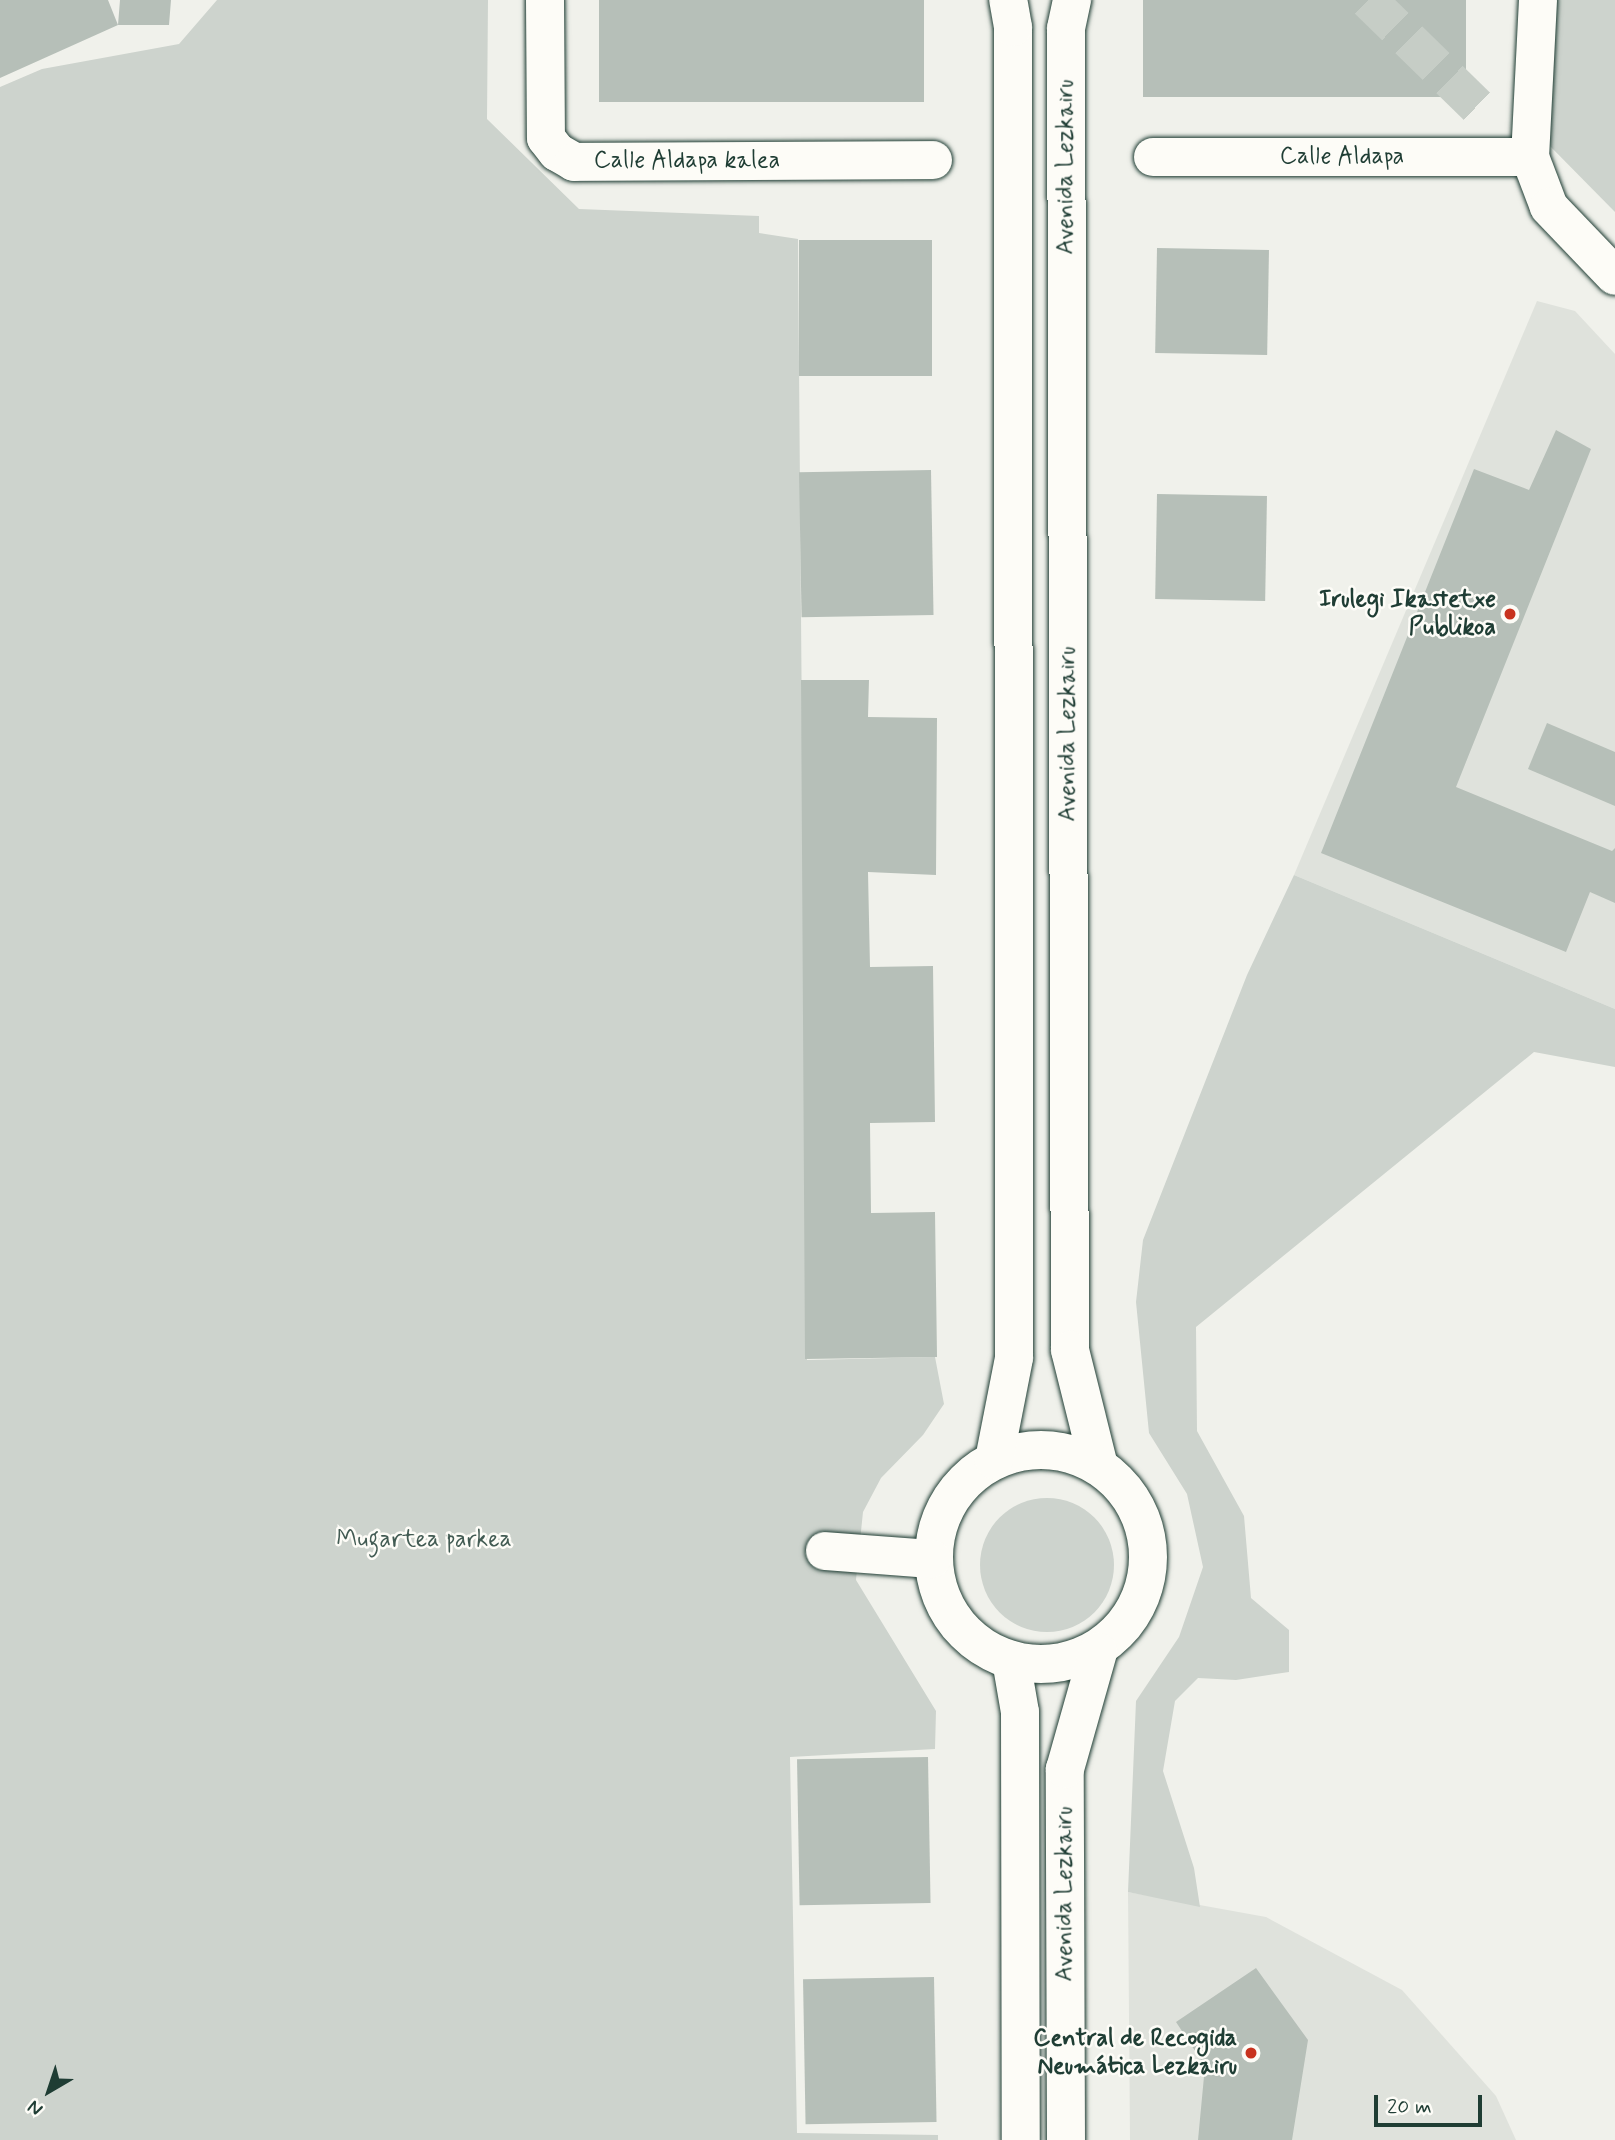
<!DOCTYPE html>
<html>
<head>
<meta charset="utf-8">
<style>
  body { margin:0 }
  #map { position:relative; width:1615px; height:2140px; overflow:hidden; background:#f0f1eb; font-family:Mynerve,sans-serif }
  div>[style] { position:absolute }
  .built>* { inset:0; background:#dfe2dc }
  .green>* { inset:0; background:#cdd3cd }
  .round { border-radius:50% }
  .building>* { inset:0; background:#b6bfb8; transform-origin:0 0 }
  .minor-tunnel>* { height:38px; margin-top:-19px; transform-origin:0; background:repeating-linear-gradient(90deg,#c6cdc6 0 38px,transparent 0 57px) }
  .roads { filter:drop-shadow(0 0 2px #1f3d34) drop-shadow(0 0 2px #1f3d34) }
  .minor>* { height:38px; margin:-19px; padding:0 19px; transform-origin:19px; border-radius:19px; background:#fdfcf7 }
  .minor>.ring { margin:-19px; padding:0; box-sizing:content-box; background:none; border:38px solid #fdfcf7; border-radius:50% }
  .dots>* { width:19px; height:19px; translate:-50% -50%; box-sizing:border-box; border:4px solid #fdfcf7; border-radius:50% }
  span { translate:-50% -50%; white-space:nowrap; text-align:center; line-height:1.15; -webkit-text-stroke:5px #fdfcf7; paint-order:stroke }
  .street-label { font-size:24px; color:#1f3d34 }
  .poi-label { font-size:24px; color:#1f3d34; font-weight:700 }
  .right { translate:-100% -50%; text-align:right }
  .park-label { font-size:24px; color:#425b53 }
  .north { position:absolute; left:14px; top:2056px; width:70px; height:70px; -webkit-text-stroke:5px #fdfcf7; paint-order:stroke; rotate:219deg; font-size:19px; font-weight:700; line-height:28px; text-align:center; color:#1f3d34 }
  .north::after { content:''; display:block; margin:auto; width:24px; height:32px; background:#1f3d34; clip-path:polygon(50% 0,100% 100%,50% 72%,0 100%) }
  .scale { position:absolute; left:1374px; top:2095px; width:108px; height:32px; box-sizing:border-box; border:4px solid #1f3d34; border-top:0; padding-left:9px; font-size:21px; line-height:24px; white-space:nowrap; color:#1f3d34; -webkit-text-stroke:5px #fdfcf7; paint-order:stroke }
</style>
</head>
<body>
<div id="map">
  <div class="built">
    <i style="clip-path:polygon(1537px 301px,1575px 311px,1615px 354px,1615px 1009px,1294px 875px)"></i>
    <i style="clip-path:polygon(1128px 1892px,1266px 1917px,1402px 1990px,1496px 2096px,1516px 2140px,1130px 2140px)"></i>
  </div>
  <div class="green">
    <i style="clip-path:polygon(217px 0,488px 0,487px 119px,579px 209px,759px 216px,759px 233px,798px 239px,807px 1360px,935px 1357px,944px 1404px,923px 1435px,881px 1478px,863px 1512px,856px 1580px,936px 1711px,935px 1749px,790px 1757px,797px 2133px,938px 2135px,938px 2140px,0 2140px,0 87px,42px 69px,179px 44px)"></i>
    <i style="clip-path:polygon(1545px 0,1615px 0,1615px 212px,1546px 142px)"></i>
    <i style="clip-path:polygon(1294px 875px,1615px 1009px,1615px 1067px,1534px 1052px,1196px 1327px,1197px 1431px,1244px 1516px,1251px 1598px,1289px 1630px,1289px 1672px,1236px 1680px,1198px 1678px,1175px 1701px,1163px 1771px,1194px 1868px,1200px 1907px,1128px 1892px,1136px 1701px,1179px 1637px,1203px 1567px,1187px 1494px,1149px 1433px,1136px 1302px,1143px 1240px,1247px 975px)"></i>
    <i class="round" style="left:980px;top:1498px;width:134px;height:134px"></i>
  </div>
  <div class="building">
    <i style="clip-path:polygon(0 0,108px 0,118px 25px,120px 0,171px 0,169px 25px,118px 25px,0 78px)"></i>
    <i style="left:599px;top:0;width:325px;height:102px"></i>
    <i style="left:1143px;top:0;width:323px;height:97px"></i>
    <i style="left:799px;top:240px;width:133px;height:136px"></i>
    <i style="left:1157px;top:248px;width:112px;height:105px;rotate:1deg"></i>
    <i style="clip-path:polygon(1556px 430px,1591px 449px,1456px 787px,1612px 851px,1615px 848px,1615px 903px,1590px 892px,1566px 952px,1321px 853px,1474px 469px,1529px 490px)"></i>
    <i style="left:931px;top:470px;width:145px;height:132px;rotate:89deg"></i>
    <i style="left:1157px;top:494px;width:110px;height:105px;rotate:1deg"></i>
    <i style="clip-path:polygon(801px 680px,869px 680px,868px 717px,937px 718px,936px 875px,868px 872px,870px 967px,933px 966px,935px 1122px,870px 1123px,871px 1213px,935px 1212px,937px 1357px,805px 1359px)"></i>
    <i style="clip-path:polygon(1547px 723px,1615px 752px,1615px 806px,1528px 769px)"></i>
    <i style="left:928px;top:1757px;width:146px;height:131px;rotate:89deg"></i>
    <i style="clip-path:polygon(1256px 1968px,1308px 2040px,1292px 2140px,1198px 2140px,1205px 2066px,1176px 2022px)"></i>
    <i style="left:934px;top:1977px;width:145px;height:131px;rotate:89deg"></i>
  </div>
  <div class="minor-tunnel">
    <i style="left:1368px;top:0;width:165px;rotate:44.3deg"></i>
  </div>
  <div class="roads">
    <div class="minor">
      <i style="left:545px;top:0;width:138px;rotate:89.6deg"></i>
      <i style="left:546px;top:138px;width:18px;rotate:52deg"></i>
      <i style="left:557px;top:152px;width:20px;rotate:30deg"></i>
      <i style="left:574px;top:162px;width:359px;rotate:-0.3deg"></i>
      <i style="left:1072px;top:0;width:29px;rotate:102deg"></i>
      <i style="left:1066px;top:28px;width:1322px;rotate:89.83deg"></i>
      <i style="left:1070px;top:1350px;width:120px;rotate:76deg"></i>
      <i style="left:1538px;top:0;width:157px;rotate:92.9deg"></i>
      <i style="left:1530px;top:157px;width:53px;rotate:69.2deg"></i>
      <i style="left:1549px;top:207px;width:95px;rotate:46.3deg"></i>
      <i style="left:1153px;top:157px;width:377px"></i>
      <i class="ring" style="left:934px;top:1450px;width:176px;height:176px"></i>
      <i style="left:994px;top:1460px;width:104px;rotate:-78.9deg"></i>
      <i style="left:1014px;top:1358px;width:1331px;rotate:-90.04deg"></i>
      <i style="left:1013px;top:27px;width:27px;rotate:-100deg"></i>
      <i style="left:825px;top:1551px;width:107px;rotate:4.3deg"></i>
      <i style="left:1011px;top:1660px;width:53px;rotate:80.2deg"></i>
      <i style="left:1020px;top:1712px;width:428px;rotate:89.9deg"></i>
      <i style="left:1066px;top:2140px;width:371px;rotate:-90.2deg"></i>
      <i style="left:1065px;top:1769px;width:122px;rotate:-74.2deg"></i>
    </div>
  </div>
  <div class="dots">
    <i style="left:1510px;top:614px;background:#c8321e"></i>
    <i style="left:1251px;top:2053px;background:#c8321e"></i>
  </div>
  <div class="street-label">
    <span style="left:1342px;top:157px">Calle Aldapa</span>
    <span style="left:687px;top:161px">Calle Aldapa kalea</span>
    <span style="left:1066px;top:167px;rotate:-90deg">Avenida Lezkairu</span>
    <span style="left:1068px;top:734px;rotate:-90deg">Avenida Lezkairu</span>
    <span style="left:1065px;top:1894px;rotate:-90deg">Avenida Lezkairu</span>
  </div>
  <div class="poi-label">
    <span class="right" style="left:1496px;top:614px">Irulegi Ikastetxe<br>Publikoa</span>
    <span class="right" style="left:1237px;top:2053px">Central de Recogida<br>Neumática Lezkairu</span>
  </div>
  <div class="park-label">
    <span style="left:424px;top:1540px">Mugartea parkea</span>
  </div>
  <div class="north">N</div>
  <div class="scale">20 m</div>
</div>
</body>
</html>
